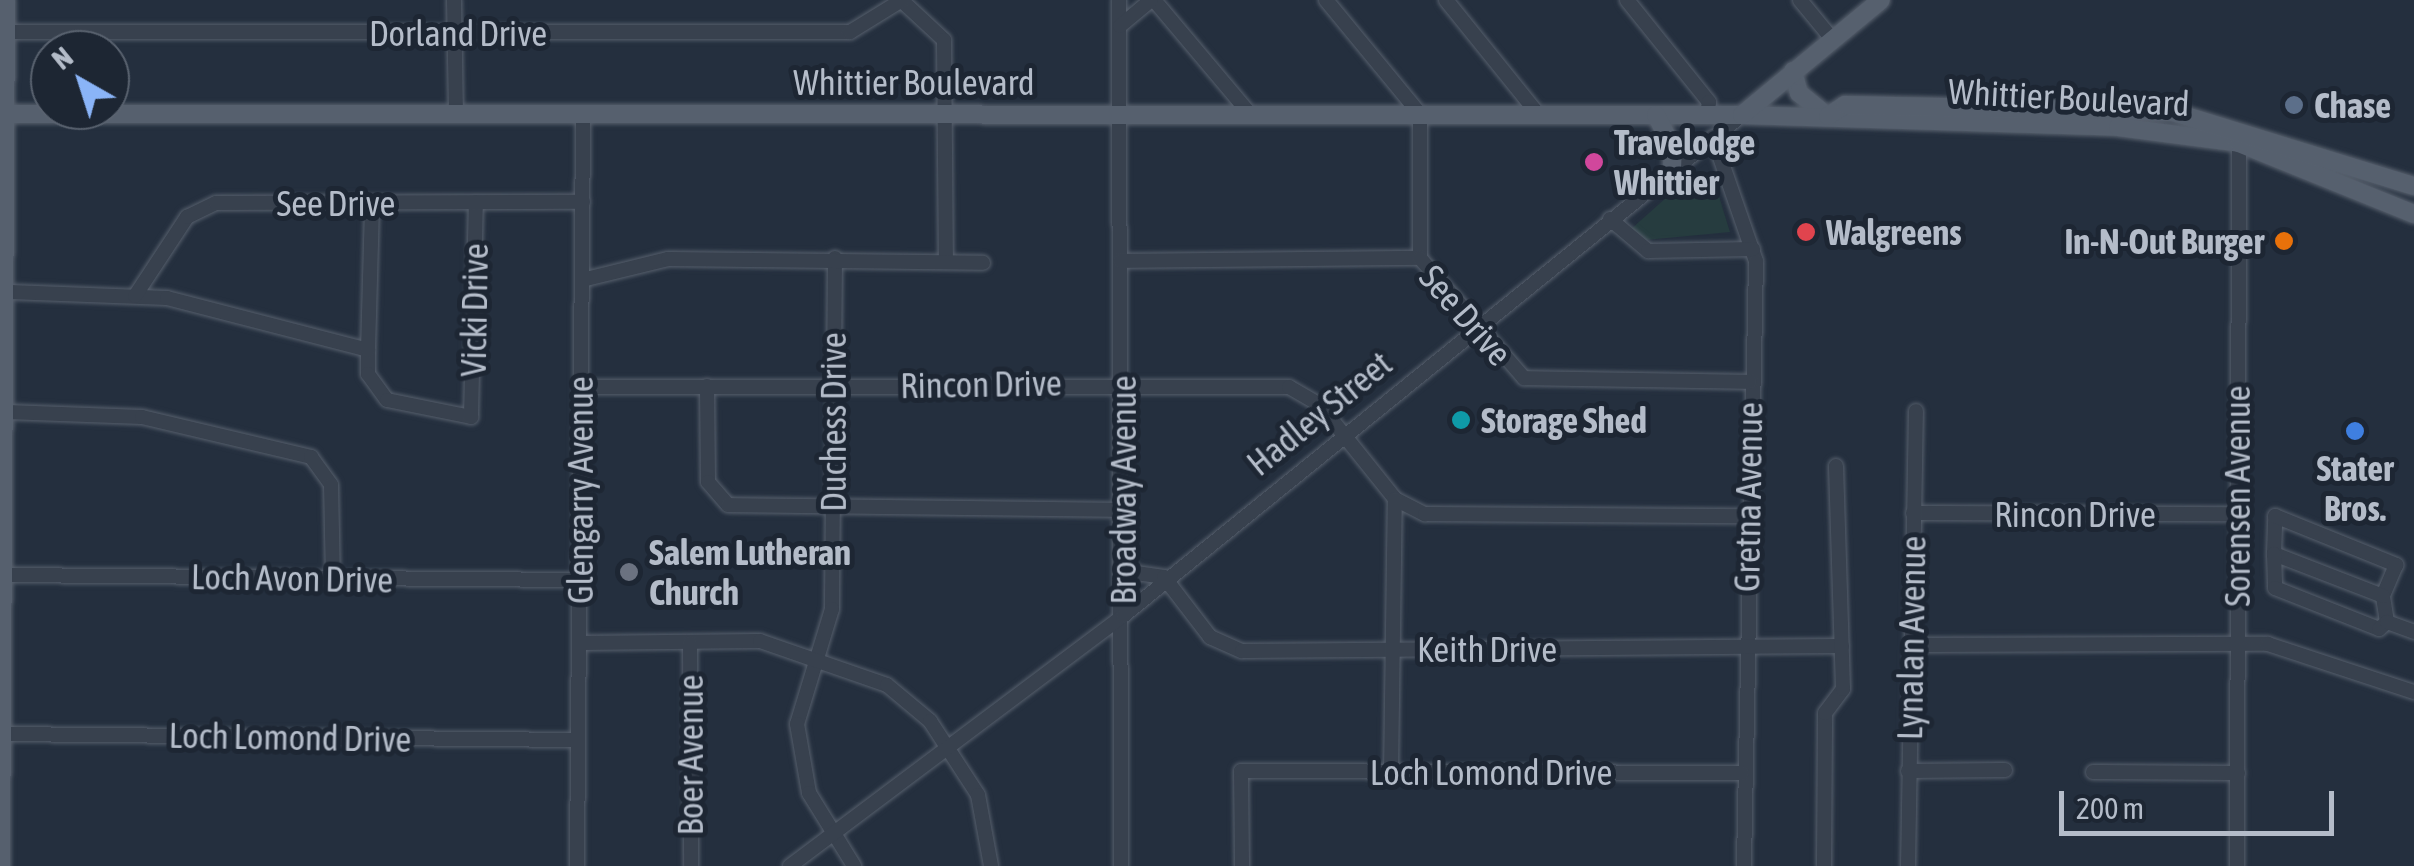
<!DOCTYPE html>
<html>
<head>
<meta charset="utf-8">
<style>
  body { margin:0 }
  #map { position:relative; width:2414px; height:866px; overflow:hidden; background:#242f3e; font-family:"Asap Condensed",sans-serif }
  div>[style] { position:absolute }
  .green>* { inset:0; background:#263c3f }
  .roads { filter:drop-shadow(0 0 2px #565f6c) drop-shadow(0 0 2px #565f6c) }
  .minor>* { height:14px; margin:-7px; padding:0 7px; transform-origin:7px; border-radius:7px; background:#38414e }
  .major>* { height:18px; margin:-9px; padding:0 9px; transform-origin:9px; border-radius:9px; background:#56606e }
  .dots>* { width:28px; height:28px; translate:-50% -50%; box-sizing:border-box; border:5px solid #1d2633; border-radius:50% }
  span { translate:-50% -50%; white-space:nowrap; text-align:center; line-height:1.15; -webkit-text-stroke:10px #1d2633; paint-order:stroke }
  .street-label { font-size:35px; color:#b4bcc9 }
  .poi-label { font-size:35px; color:#b4bcc9; font-weight:700 }
  .left { translate:0 -50%; text-align:left }
  .right { translate:-100% -50%; text-align:right }
  .north { position:absolute; left:30px; top:30px; width:100px; height:100px; box-sizing:border-box; background:#1d2633; border:2px solid #59626f; border-radius:50%; rotate:321deg; font-size:28px; font-weight:700; line-height:40px; text-align:center; color:#b4bcc9 }
  .north::after { content:''; display:block; margin:auto; width:35px; height:45px; background:#8ab4f8; clip-path:polygon(50% 0,100% 100%,50% 72%,0 100%) }
  .scale { position:absolute; left:2059px; top:791px; width:275px; height:45px; box-sizing:border-box; border:5px solid #b4bcc9; border-top:0; padding-left:12px; font-size:30px; line-height:35px; white-space:nowrap; color:#b4bcc9; -webkit-text-stroke:8px #1d2633; paint-order:stroke }
</style>
</head>
<body>
<div id="map">
  <div class="green">
    <i style="clip-path:polygon(1695px 172px,1713px 177px,1730px 232px,1646px 240px,1630px 230px)"></i>
  </div>
  <div class="roads">
    <div class="minor">
      <i style="left:454px;top:0;width:114px;rotate:89deg"></i>
      <i style="left:901px;top:0;width:59px;rotate:42.9deg"></i>
      <i style="left:944px;top:40px;width:218px;rotate:89.5deg"></i>
      <i style="left:1119px;top:0;width:866px;rotate:89.87deg"></i>
      <i style="left:1154px;top:0;width:148px;rotate:49.9deg"></i>
      <i style="left:1326px;top:0;width:148px;rotate:50.5deg"></i>
      <i style="left:1420px;top:114px;width:144px;rotate:90deg"></i>
      <i style="left:1446px;top:0;width:146px;rotate:51.1deg"></i>
      <i style="left:1627px;top:0;width:131px;rotate:51.2deg"></i>
      <i style="left:1709px;top:102px;width:13px;rotate:99deg"></i>
      <i style="left:1800px;top:0;width:50px;rotate:50.6deg"></i>
      <i style="left:1120px;top:26px;width:40px;rotate:-40deg"></i>
      <i style="left:5px;top:32px;width:845px"></i>
      <i style="left:850px;top:32px;width:61px;rotate:-31.6deg"></i>
      <i style="left:1713px;top:137px;width:131px;rotate:70.9deg"></i>
      <i style="left:1756px;top:261px;width:605px;rotate:91.14deg"></i>
      <i style="left:1610px;top:219px;width:50px;rotate:40.1deg"></i>
      <i style="left:1648px;top:251px;width:105px;rotate:-1.1deg"></i>
      <i style="left:835px;top:258px;width:351px;rotate:90.5deg"></i>
      <i style="left:832px;top:609px;width:120px;rotate:106.9deg"></i>
      <i style="left:797px;top:724px;width:70px;rotate:80.1deg"></i>
      <i style="left:809px;top:793px;width:86px;rotate:58.3deg"></i>
      <i style="left:1120px;top:261px;width:300px;rotate:-0.6deg"></i>
      <i style="left:1420px;top:258px;width:159px;rotate:49.1deg"></i>
      <i style="left:1524px;top:378px;width:226px;rotate:1deg"></i>
      <i style="left:582px;top:280px;width:89px;rotate:-13.7deg"></i>
      <i style="left:668px;top:259px;width:315px;rotate:0.7deg"></i>
      <i style="left:10px;top:292px;width:157px;rotate:2.2deg"></i>
      <i style="left:167px;top:298px;width:208px;rotate:14.5deg"></i>
      <i style="left:368px;top:350px;width:24px;rotate:90deg"></i>
      <i style="left:368px;top:374px;width:32px;rotate:54deg"></i>
      <i style="left:387px;top:400px;width:86px;rotate:11.4deg"></i>
      <i style="left:471px;top:417px;width:215px;rotate:-88.7deg"></i>
      <i style="left:135px;top:296px;width:95px;rotate:-56.6deg"></i>
      <i style="left:187px;top:217px;width:32px;rotate:-26deg"></i>
      <i style="left:216px;top:203px;width:367px;rotate:-0.2deg"></i>
      <i style="left:368px;top:350px;width:147px;rotate:-88.4deg"></i>
      <i style="left:707px;top:386px;width:96px;rotate:89.4deg"></i>
      <i style="left:708px;top:482px;width:30px;rotate:49deg"></i>
      <i style="left:728px;top:505px;width:394px;rotate:0.7deg"></i>
      <i style="left:581px;top:387px;width:708px"></i>
      <i style="left:1289px;top:387px;width:34px;rotate:30deg"></i>
      <i style="left:1319px;top:404px;width:122px;rotate:51.3deg"></i>
      <i style="left:1395px;top:499px;width:34px;rotate:27deg"></i>
      <i style="left:1425px;top:514px;width:321px;rotate:0.4deg"></i>
      <i style="left:7px;top:412px;width:135px;rotate:2.1deg"></i>
      <i style="left:142px;top:417px;width:174px;rotate:13.3deg"></i>
      <i style="left:311px;top:457px;width:34px;rotate:54deg"></i>
      <i style="left:331px;top:485px;width:94px;rotate:88.8deg"></i>
      <i style="left:1913px;top:513px;width:324px;rotate:0.2deg"></i>
      <i style="left:2274px;top:554px;width:38px;rotate:-88deg"></i>
      <i style="left:2275px;top:516px;width:131px;rotate:22deg"></i>
      <i style="left:2396px;top:565px;width:34px;rotate:113deg"></i>
      <i style="left:1123px;top:560px;width:18px;rotate:45deg"></i>
      <i style="left:1136px;top:573px;width:28px;rotate:8deg"></i>
      <i style="left:4px;top:575px;width:576px;rotate:0.5deg"></i>
      <i style="left:1164px;top:577px;width:76px;rotate:52.5deg"></i>
      <i style="left:1210px;top:637px;width:35px;rotate:24deg"></i>
      <i style="left:1242px;top:651px;width:600px;rotate:-0.48deg"></i>
      <i style="left:2387px;top:622px;width:26px;rotate:-99deg"></i>
      <i style="left:2383px;top:596px;width:117px;rotate:-158.9deg"></i>
      <i style="left:2274px;top:554px;width:34px;rotate:88deg"></i>
      <i style="left:2275px;top:588px;width:112px;rotate:21.5deg"></i>
      <i style="left:2379px;top:629px;width:11px;rotate:-41deg"></i>
      <i style="left:2387px;top:622px;width:29px;rotate:20deg"></i>
      <i style="left:579px;top:643px;width:181px;rotate:-0.6deg"></i>
      <i style="left:760px;top:641px;width:134px;rotate:19.1deg"></i>
      <i style="left:887px;top:685px;width:56px;rotate:39.9deg"></i>
      <i style="left:930px;top:721px;width:88px;rotate:57deg"></i>
      <i style="left:978px;top:795px;width:72px;rotate:79.6deg"></i>
      <i style="left:690px;top:643px;width:223px;rotate:89.7deg"></i>
      <i style="left:1913px;top:645px;width:355px;rotate:-0.2deg"></i>
      <i style="left:2268px;top:644px;width:154px;rotate:18.2deg"></i>
      <i style="left:3px;top:734px;width:575px;rotate:0.6deg"></i>
      <i style="left:1908px;top:771px;width:97px;rotate:-0.6deg"></i>
      <i style="left:2093px;top:772px;width:145px;rotate:0.4deg"></i>
      <i style="left:1391px;top:773px;width:274px;rotate:-89.2deg"></i>
      <i style="left:577px;top:866px;width:752px;rotate:-89.54deg"></i>
      <i style="left:790px;top:866px;width:416px;rotate:-36.9deg"></i>
      <i style="left:1123px;top:616px;width:796px;rotate:-38.99deg"></i>
      <i style="left:1242px;top:866px;width:95px;rotate:-90.6deg"></i>
      <i style="left:1241px;top:771px;width:501px;rotate:0.23deg"></i>
      <i style="left:1824px;top:866px;width:153px;rotate:-89.6deg"></i>
      <i style="left:1825px;top:713px;width:30px;rotate:-53deg"></i>
      <i style="left:1843px;top:689px;width:223px;rotate:-91.8deg"></i>
      <i style="left:1908px;top:866px;width:455px;rotate:-89deg"></i>
      <i style="left:2237px;top:866px;width:730px;rotate:-89.84deg"></i>
    </div>
    <div class="major">
      <i style="left:1793px;top:71px;width:23px;rotate:75deg"></i>
      <i style="left:1799px;top:93px;width:36px;rotate:39deg"></i>
      <i style="left:0;top:114px;width:1742px;rotate:0.03deg"></i>
      <i style="left:1742px;top:115px;width:376px;rotate:1.8deg"></i>
      <i style="left:2118px;top:127px;width:122px;rotate:7.5deg"></i>
      <i style="left:2239px;top:143px;width:189px;rotate:22.1deg"></i>
      <i style="left:1656px;top:115px;width:37px;rotate:63deg"></i>
      <i style="left:1673px;top:148px;width:22px;rotate:93deg"></i>
      <i style="left:1742px;top:115px;width:180px;rotate:-39.6deg"></i>
      <i style="left:1828px;top:116px;width:20px;rotate:-33deg"></i>
      <i style="left:1845px;top:105px;width:328px;rotate:1.2deg"></i>
      <i style="left:2173px;top:112px;width:252px;rotate:17.1deg"></i>
      <i style="left:1px;top:866px;width:866px;rotate:-89.67deg"></i>
    </div>
  </div>
  <div class="dots">
    <i style="left:2294px;top:105px;background:#5c6f8a"></i>
    <i style="left:1594px;top:162px;background:#d1479c"></i>
    <i style="left:1806px;top:232px;background:#e0444e"></i>
    <i style="left:2284px;top:241px;background:#e8710a"></i>
    <i style="left:1461px;top:420px;background:#0f9aa8"></i>
    <i style="left:2355px;top:431px;background:#3f7fe0"></i>
    <i style="left:629px;top:572px;background:#6b7280"></i>
  </div>
  <div class="street-label">
    <span style="left:458px;top:33px">Dorland Drive</span>
    <span style="left:914px;top:82px">Whittier Boulevard</span>
    <span style="left:2069px;top:97px;rotate:3deg">Whittier Boulevard</span>
    <span style="left:336px;top:203px">See Drive</span>
    <span style="left:474px;top:310px;rotate:-89deg">Vicki Drive</span>
    <span style="left:1466px;top:315px;rotate:49deg">See Drive</span>
    <span style="left:981px;top:384px;rotate:-1deg">Rincon Drive</span>
    <span style="left:1319px;top:413px;rotate:-39deg">Hadley Street</span>
    <span style="left:833px;top:422px;rotate:-90deg">Duchess Drive</span>
    <span style="left:580px;top:490px;rotate:-90deg">Glengarry Avenue</span>
    <span style="left:1123px;top:490px;rotate:-90deg">Broadway Avenue</span>
    <span style="left:2237px;top:496px;rotate:-90deg">Sorensen Avenue</span>
    <span style="left:1748px;top:497px;rotate:-89deg">Gretna Avenue</span>
    <span style="left:2075px;top:514px">Rincon Drive</span>
    <span style="left:292px;top:578px;rotate:1deg">Loch Avon Drive</span>
    <span style="left:1911px;top:638px;rotate:-89deg">Lynalan Avenue</span>
    <span style="left:1487px;top:649px">Keith Drive</span>
    <span style="left:290px;top:737px;rotate:1deg">Loch Lomond Drive</span>
    <span style="left:690px;top:755px;rotate:-90deg">Boer Avenue</span>
    <span style="left:1491px;top:772px">Loch Lomond Drive</span>
  </div>
  <div class="poi-label">
    <span class="left" style="left:2314px;top:105px">Chase</span>
    <span class="left" style="left:1614px;top:162px">Travelodge<br>Whittier</span>
    <span class="left" style="left:1826px;top:232px">Walgreens</span>
    <span class="right" style="left:2264px;top:241px">In-N-Out Burger</span>
    <span class="left" style="left:1481px;top:420px">Storage Shed</span>
    <span style="left:2355px;top:488px">Stater<br>Bros.</span>
    <span class="left" style="left:649px;top:572px">Salem Lutheran<br>Church</span>
  </div>
  <div class="north">N</div>
  <div class="scale">200 m</div>
</div>
</body>
</html>
